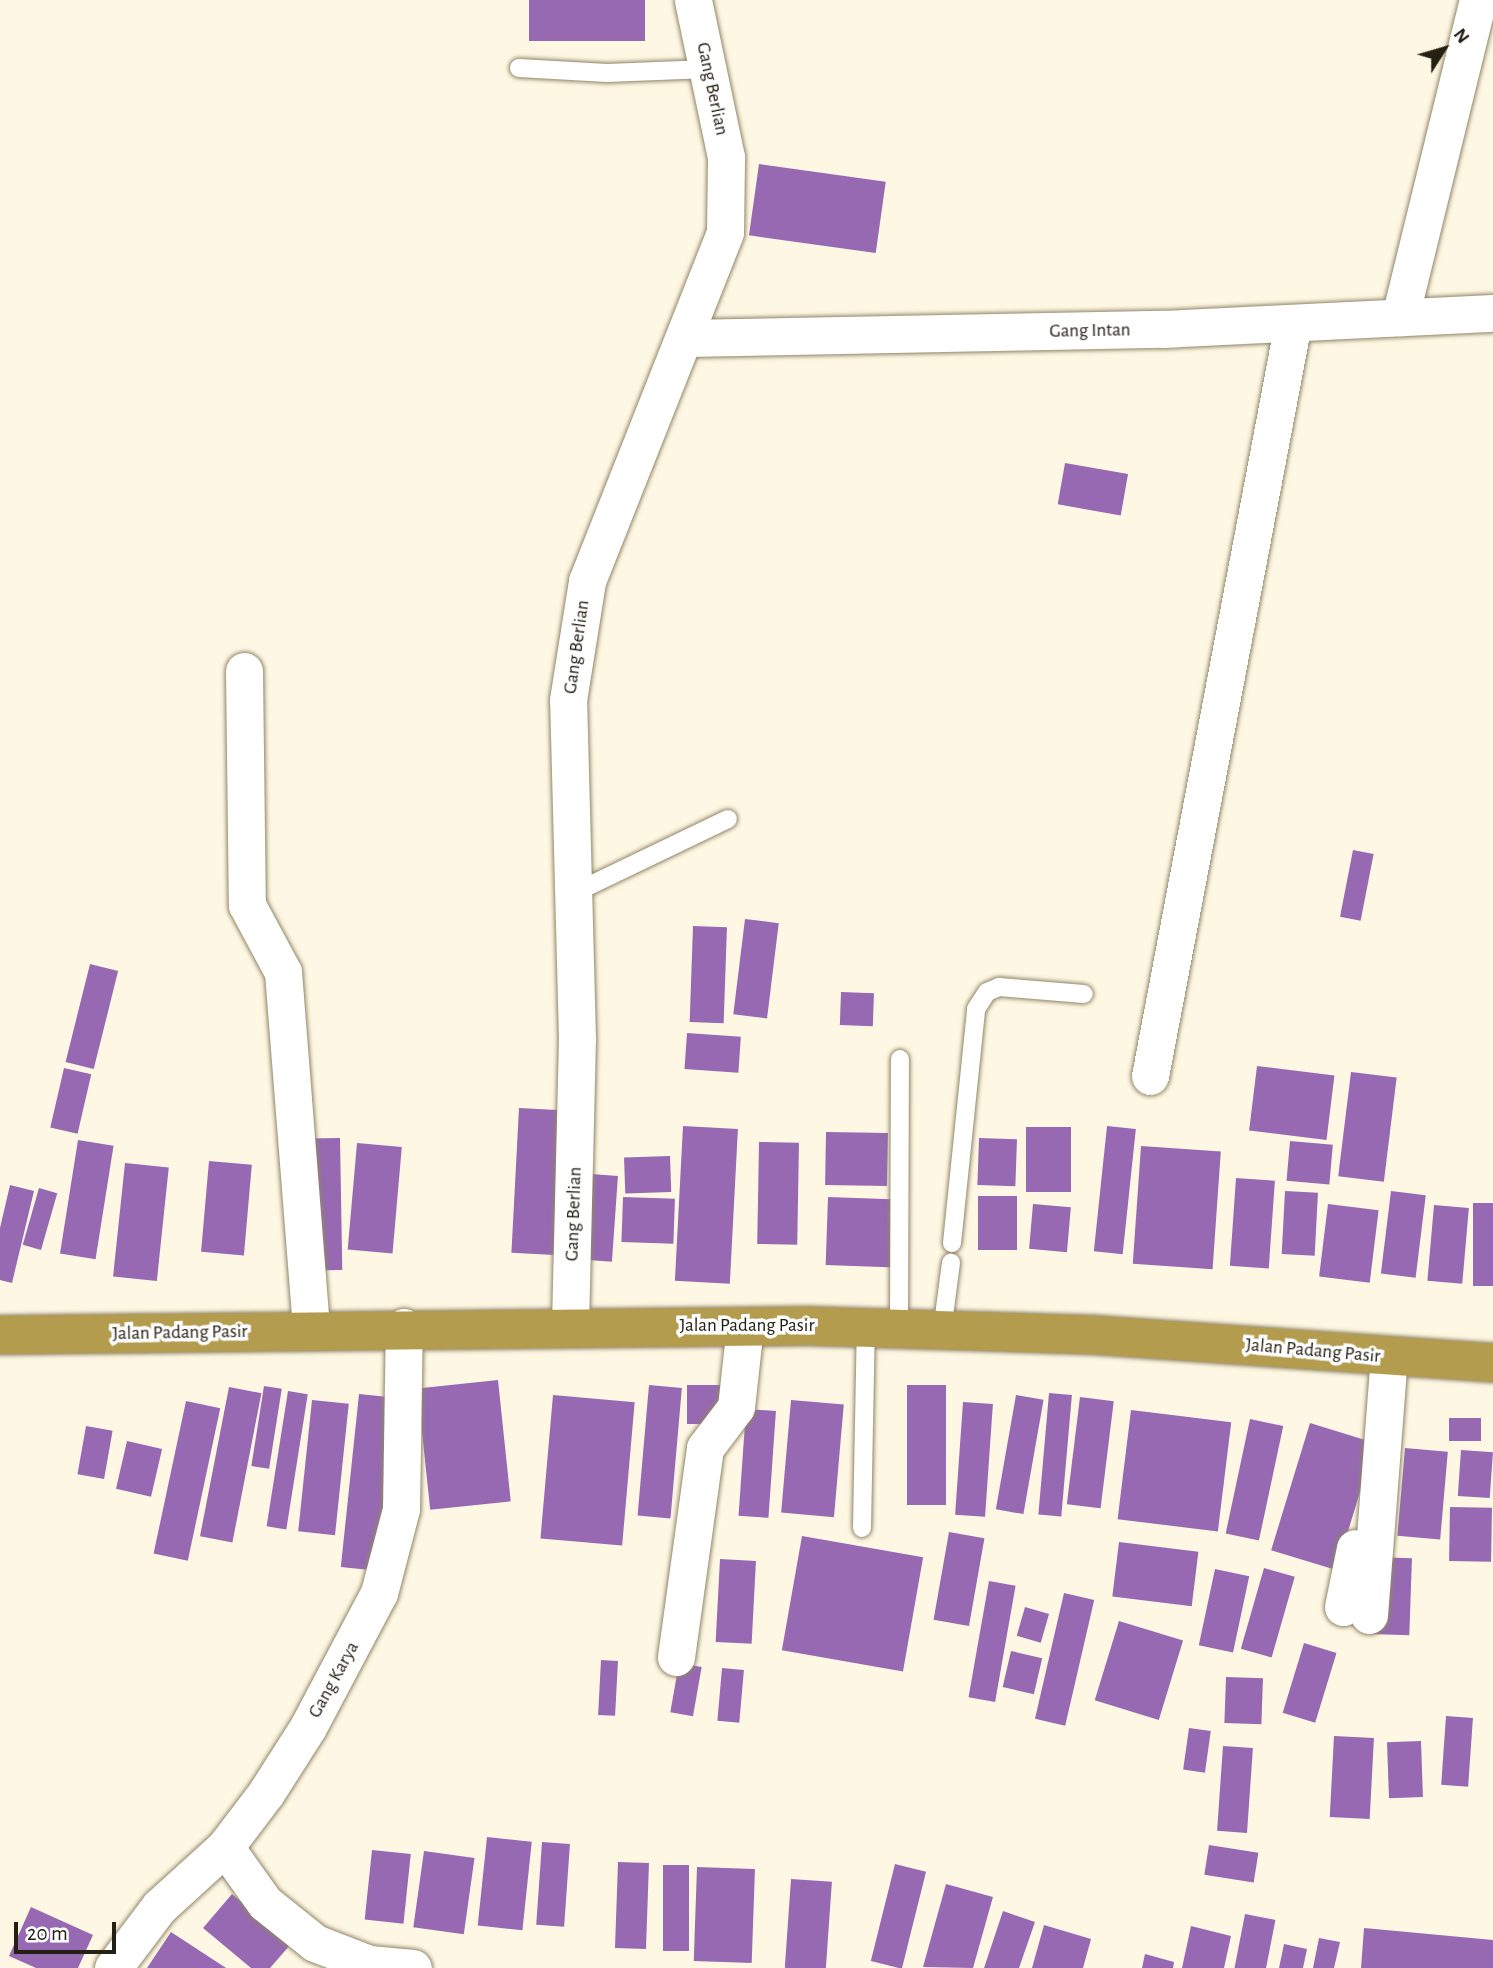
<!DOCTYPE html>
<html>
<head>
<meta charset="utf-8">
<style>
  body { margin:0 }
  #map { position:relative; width:1493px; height:1968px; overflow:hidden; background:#fef7e3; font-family:"Alegreya Sans",sans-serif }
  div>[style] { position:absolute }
  .building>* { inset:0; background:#9669b2; transform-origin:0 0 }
  .roads { filter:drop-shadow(0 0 2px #918668) drop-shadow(0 0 2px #918668) }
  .service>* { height:18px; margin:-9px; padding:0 9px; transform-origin:9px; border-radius:9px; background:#fff }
  .minor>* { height:37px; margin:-18.5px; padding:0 18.5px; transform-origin:18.5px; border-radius:18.5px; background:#fff }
  .trunk>* { height:38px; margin:-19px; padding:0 19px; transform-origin:19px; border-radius:19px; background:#b49c4f }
  span { translate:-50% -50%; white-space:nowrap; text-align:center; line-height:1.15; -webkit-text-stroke:7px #fff; paint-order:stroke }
  .street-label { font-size:19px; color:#242014 }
  .north { position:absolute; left:1409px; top:14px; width:70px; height:70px; -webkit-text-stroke:5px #fff; paint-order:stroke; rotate:53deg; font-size:19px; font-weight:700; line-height:28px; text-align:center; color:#242014 }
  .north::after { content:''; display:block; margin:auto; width:24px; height:32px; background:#242014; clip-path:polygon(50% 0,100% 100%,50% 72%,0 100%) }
  .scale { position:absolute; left:14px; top:1922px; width:102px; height:32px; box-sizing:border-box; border:4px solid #242014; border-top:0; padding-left:9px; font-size:21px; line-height:24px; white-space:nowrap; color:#242014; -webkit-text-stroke:5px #fff; paint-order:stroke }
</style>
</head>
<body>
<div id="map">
  <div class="building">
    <i style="left:529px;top:0;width:116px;height:41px"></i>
    <i style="left:759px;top:164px;width:128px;height:72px;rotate:8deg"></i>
    <i style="left:1065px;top:463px;width:64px;height:42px;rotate:10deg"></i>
    <i style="left:1353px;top:850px;width:21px;height:68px;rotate:11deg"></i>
    <i style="left:745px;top:919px;width:34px;height:96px;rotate:7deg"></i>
    <i style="left:693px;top:926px;width:34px;height:96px;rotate:2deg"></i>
    <i style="left:90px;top:964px;width:29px;height:101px;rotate:14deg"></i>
    <i style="left:841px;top:992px;width:33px;height:33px;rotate:2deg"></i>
    <i style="left:687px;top:1033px;width:54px;height:36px;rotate:4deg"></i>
    <i style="left:1257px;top:1066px;width:78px;height:65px;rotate:7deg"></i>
    <i style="left:64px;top:1068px;width:28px;height:61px;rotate:13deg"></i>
    <i style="left:1351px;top:1072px;width:46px;height:105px;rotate:7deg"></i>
    <i style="left:519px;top:1108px;width:43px;height:145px;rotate:3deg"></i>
    <i style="left:683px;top:1126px;width:55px;height:155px;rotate:3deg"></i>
    <i style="left:1107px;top:1126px;width:29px;height:126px;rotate:6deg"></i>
    <i style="left:1026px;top:1127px;width:45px;height:65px"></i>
    <i style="left:826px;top:1132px;width:62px;height:53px;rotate:1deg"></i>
    <i style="left:340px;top:1138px;width:132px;height:32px;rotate:89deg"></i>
    <i style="left:979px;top:1138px;width:38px;height:47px;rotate:2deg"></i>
    <i style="left:78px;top:1140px;width:36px;height:115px;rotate:9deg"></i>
    <i style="left:1290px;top:1141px;width:43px;height:40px;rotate:5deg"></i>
    <i style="left:759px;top:1142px;width:40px;height:102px;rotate:1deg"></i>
    <i style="left:357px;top:1143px;width:45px;height:107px;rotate:5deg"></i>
    <i style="left:1141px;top:1146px;width:80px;height:118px;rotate:4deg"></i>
    <i style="left:670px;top:1156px;width:36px;height:46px;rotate:88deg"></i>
    <i style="left:209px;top:1161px;width:43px;height:91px;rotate:5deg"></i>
    <i style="left:125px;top:1163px;width:44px;height:114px;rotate:6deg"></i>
    <i style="left:591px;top:1174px;width:27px;height:86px;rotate:4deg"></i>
    <i style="left:1236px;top:1178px;width:39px;height:88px;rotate:4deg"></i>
    <i style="clip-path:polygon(10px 1185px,34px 1191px,12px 1283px,0 1280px,0 1228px)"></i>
    <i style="left:39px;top:1188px;width:19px;height:59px;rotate:16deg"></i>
    <i style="left:1285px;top:1191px;width:33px;height:63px;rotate:3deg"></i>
    <i style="left:1391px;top:1191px;width:35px;height:83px;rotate:7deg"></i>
    <i style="left:1017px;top:1196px;width:54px;height:39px;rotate:90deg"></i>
    <i style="left:623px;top:1197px;width:52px;height:45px;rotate:2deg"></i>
    <i style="left:828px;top:1197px;width:70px;height:68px;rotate:2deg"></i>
    <i style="left:1473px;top:1203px;width:20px;height:83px"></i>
    <i style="left:1033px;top:1204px;width:38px;height:45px;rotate:5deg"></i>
    <i style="left:1328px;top:1204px;width:51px;height:73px;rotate:7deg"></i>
    <i style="left:1434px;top:1205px;width:35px;height:76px;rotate:5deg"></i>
    <i style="left:498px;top:1380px;width:122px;height:81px;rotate:84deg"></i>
    <i style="left:649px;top:1385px;width:33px;height:131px;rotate:5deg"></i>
    <i style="left:687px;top:1385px;width:36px;height:39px"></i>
    <i style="left:907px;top:1385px;width:39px;height:120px"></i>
    <i style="left:264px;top:1386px;width:18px;height:81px;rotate:9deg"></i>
    <i style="left:229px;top:1387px;width:33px;height:152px;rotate:11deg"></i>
    <i style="left:288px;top:1391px;width:20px;height:137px;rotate:9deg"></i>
    <i style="left:1049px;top:1393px;width:23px;height:122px;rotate:5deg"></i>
    <i style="left:359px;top:1394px;width:39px;height:174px;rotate:6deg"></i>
    <i style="left:553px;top:1395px;width:82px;height:144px;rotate:5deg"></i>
    <i style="left:1016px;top:1395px;width:28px;height:116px;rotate:10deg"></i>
    <i style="left:1080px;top:1397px;width:34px;height:108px;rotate:7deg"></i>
    <i style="left:312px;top:1400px;width:37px;height:132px;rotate:6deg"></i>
    <i style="left:791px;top:1400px;width:53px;height:113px;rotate:5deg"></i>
    <i style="left:186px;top:1401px;width:35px;height:156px;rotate:12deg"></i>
    <i style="left:963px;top:1402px;width:30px;height:113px;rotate:4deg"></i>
    <i style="left:746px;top:1409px;width:30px;height:107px;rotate:4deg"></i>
    <i style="left:1131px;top:1410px;width:101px;height:110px;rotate:7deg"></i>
    <i style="left:1449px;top:1418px;width:32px;height:23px"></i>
    <i style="left:1250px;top:1419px;width:34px;height:117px;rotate:12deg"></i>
    <i style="left:1310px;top:1423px;width:68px;height:133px;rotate:17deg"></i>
    <i style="left:86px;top:1426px;width:27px;height:49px;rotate:10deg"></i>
    <i style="left:127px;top:1441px;width:36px;height:49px;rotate:13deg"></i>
    <i style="left:1405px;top:1448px;width:43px;height:88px;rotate:5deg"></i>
    <i style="left:1461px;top:1450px;width:32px;height:46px;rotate:4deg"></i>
    <i style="left:1450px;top:1507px;width:42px;height:54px;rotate:1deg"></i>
    <i style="left:949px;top:1532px;width:36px;height:89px;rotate:10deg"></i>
    <i style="left:802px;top:1536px;width:123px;height:116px;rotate:10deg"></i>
    <i style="left:1119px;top:1542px;width:80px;height:55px;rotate:7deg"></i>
    <i style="left:1374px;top:1557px;width:38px;height:77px;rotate:2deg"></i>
    <i style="left:720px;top:1559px;width:36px;height:83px;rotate:3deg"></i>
    <i style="left:1264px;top:1568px;width:32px;height:84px;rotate:16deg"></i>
    <i style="left:1215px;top:1569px;width:35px;height:78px;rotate:12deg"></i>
    <i style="left:989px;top:1581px;width:27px;height:118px;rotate:10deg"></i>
    <i style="left:1064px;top:1593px;width:31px;height:129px;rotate:13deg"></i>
    <i style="left:1025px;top:1607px;width:25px;height:30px;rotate:16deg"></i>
    <i style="left:1119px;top:1621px;width:67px;height:83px;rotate:17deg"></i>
    <i style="left:1304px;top:1643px;width:34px;height:73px;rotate:17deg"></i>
    <i style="left:1011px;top:1651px;width:32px;height:37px;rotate:13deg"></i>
    <i style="left:601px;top:1660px;width:17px;height:55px;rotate:3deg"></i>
    <i style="left:679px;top:1663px;width:23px;height:50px;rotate:10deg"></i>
    <i style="left:722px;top:1668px;width:22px;height:53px;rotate:5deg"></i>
    <i style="left:1226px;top:1677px;width:37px;height:46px;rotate:2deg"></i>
    <i style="left:1446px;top:1716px;width:27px;height:69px;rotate:4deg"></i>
    <i style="left:1189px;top:1728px;width:22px;height:42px;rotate:8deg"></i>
    <i style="left:1334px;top:1736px;width:40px;height:81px;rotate:3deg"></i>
    <i style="left:1421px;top:1741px;width:56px;height:34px;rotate:88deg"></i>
    <i style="left:1223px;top:1746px;width:30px;height:85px;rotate:4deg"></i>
    <i style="left:487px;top:1837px;width:45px;height:89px;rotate:6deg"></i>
    <i style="left:542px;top:1842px;width:28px;height:83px;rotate:4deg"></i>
    <i style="left:1209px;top:1845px;width:50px;height:30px;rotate:9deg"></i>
    <i style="left:372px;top:1850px;width:39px;height:70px;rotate:6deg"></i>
    <i style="left:424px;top:1851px;width:51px;height:77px;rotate:8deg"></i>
    <i style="left:618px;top:1862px;width:31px;height:86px;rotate:2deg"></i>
    <i style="left:895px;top:1864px;width:32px;height:100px;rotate:14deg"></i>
    <i style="left:663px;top:1865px;width:26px;height:86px"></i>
    <i style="left:697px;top:1867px;width:58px;height:94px;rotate:2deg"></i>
    <i style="left:791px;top:1879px;width:41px;height:89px;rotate:4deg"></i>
    <i style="clip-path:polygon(946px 1884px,993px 1897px,973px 1968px,923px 1967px)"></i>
    <i style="clip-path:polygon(232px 1894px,291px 1944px,270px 1968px,251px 1968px,203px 1928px)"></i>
    <i style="clip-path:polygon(31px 1907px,93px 1935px,78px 1968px,36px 1968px,9px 1956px)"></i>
    <i style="clip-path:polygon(1003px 1911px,1035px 1922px,1019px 1968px,984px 1968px)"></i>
    <i style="left:1245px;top:1914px;width:31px;height:55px;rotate:11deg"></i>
    <i style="clip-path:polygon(1044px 1925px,1091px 1939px,1083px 1968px,1032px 1968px)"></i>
    <i style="clip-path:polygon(1191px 1926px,1231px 1936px,1224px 1968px,1182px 1968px)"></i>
    <i style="clip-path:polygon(1364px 1928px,1493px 1940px,1493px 1968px,1361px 1968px)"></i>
    <i style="clip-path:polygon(171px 1932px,226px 1968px,147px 1968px)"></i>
    <i style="clip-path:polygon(1319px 1938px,1340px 1942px,1334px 1968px,1313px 1968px)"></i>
    <i style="clip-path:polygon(1284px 1944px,1307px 1949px,1303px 1968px,1279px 1968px)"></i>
    <i style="clip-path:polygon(1145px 1954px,1174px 1962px,1173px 1968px,1142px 1968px)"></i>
  </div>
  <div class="roads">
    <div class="service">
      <i style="left:519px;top:68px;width:88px;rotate:3.3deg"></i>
      <i style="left:607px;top:73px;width:101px;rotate:-2.3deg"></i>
      <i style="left:572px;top:894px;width:173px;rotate:-25.7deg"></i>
      <i style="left:952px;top:1243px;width:235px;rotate:-84.1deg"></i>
      <i style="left:976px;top:1009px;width:20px;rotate:-57deg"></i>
      <i style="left:987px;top:992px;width:13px;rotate:-23deg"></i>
      <i style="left:999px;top:987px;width:85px;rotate:4.7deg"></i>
      <i style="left:899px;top:1329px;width:270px;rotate:-89.8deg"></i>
      <i style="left:942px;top:1331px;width:69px;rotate:-82.5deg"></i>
      <i style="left:862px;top:1528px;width:200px;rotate:-88.9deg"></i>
    </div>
    <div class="minor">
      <i style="left:1400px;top:317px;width:326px;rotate:-76.2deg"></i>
      <i style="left:687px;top:338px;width:476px;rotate:-1.1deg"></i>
      <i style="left:1163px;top:329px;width:330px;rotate:-2.8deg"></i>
      <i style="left:244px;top:671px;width:234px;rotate:89.3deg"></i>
      <i style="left:247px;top:905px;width:76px;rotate:61.8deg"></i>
      <i style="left:283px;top:972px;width:359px;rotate:85.5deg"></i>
      <i style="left:1150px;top:1076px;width:766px;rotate:-79.25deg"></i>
      <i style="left:570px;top:1325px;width:286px;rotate:-88.6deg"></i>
      <i style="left:577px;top:1039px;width:339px;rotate:-91.5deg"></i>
      <i style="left:568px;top:700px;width:121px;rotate:-80.9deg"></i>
      <i style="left:587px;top:581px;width:375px;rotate:-68.4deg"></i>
      <i style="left:725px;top:232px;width:75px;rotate:-89.2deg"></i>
      <i style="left:726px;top:157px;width:160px;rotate:-101.9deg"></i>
      <i style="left:1343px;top:1607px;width:60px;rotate:-78.5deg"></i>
      <i style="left:1369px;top:1615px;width:258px;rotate:-85.6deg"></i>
      <i style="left:676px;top:1657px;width:211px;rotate:-82.1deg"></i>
      <i style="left:705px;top:1448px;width:51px;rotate:-52.9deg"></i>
      <i style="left:736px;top:1407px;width:81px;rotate:-83.7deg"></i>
      <i style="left:225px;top:1847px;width:69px;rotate:54.5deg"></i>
      <i style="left:265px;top:1903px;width:64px;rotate:38.7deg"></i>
      <i style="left:315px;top:1943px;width:58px;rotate:21.3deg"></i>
      <i style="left:369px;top:1964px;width:44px;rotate:5.2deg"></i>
      <i style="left:113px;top:1968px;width:76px;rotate:-53deg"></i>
      <i style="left:159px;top:1907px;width:89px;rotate:-42.3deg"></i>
      <i style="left:225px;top:1847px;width:68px;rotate:-52.8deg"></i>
      <i style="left:266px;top:1793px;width:78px;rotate:-57.5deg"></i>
      <i style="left:308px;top:1727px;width:152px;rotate:-62.1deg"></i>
      <i style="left:379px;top:1593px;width:87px;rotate:-75.3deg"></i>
      <i style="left:401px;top:1509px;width:182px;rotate:-89.1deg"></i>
    </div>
    <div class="trunk">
      <i style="left:0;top:1335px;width:808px;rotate:-0.64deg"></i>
      <i style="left:808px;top:1326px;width:287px;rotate:1.8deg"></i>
      <i style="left:1095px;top:1335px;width:399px;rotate:4deg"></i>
    </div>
  </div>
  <div class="street-label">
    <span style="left:712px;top:89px;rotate:78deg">Gang Berlian</span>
    <span style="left:1090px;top:331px;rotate:-1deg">Gang Intan</span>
    <span style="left:577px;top:647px;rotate:-82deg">Gang Berlian</span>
    <span style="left:574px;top:1214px;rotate:-88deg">Gang Berlian</span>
    <span style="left:747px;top:1326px">Jalan Padang Pasir</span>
    <span style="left:180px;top:1333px;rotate:-1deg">Jalan Padang Pasir</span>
    <span style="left:1313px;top:1351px;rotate:5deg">Jalan Padang Pasir</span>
    <span style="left:334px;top:1680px;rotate:-61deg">Gang Karya</span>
  </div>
  <div class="north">N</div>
  <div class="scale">20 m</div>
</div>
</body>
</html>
